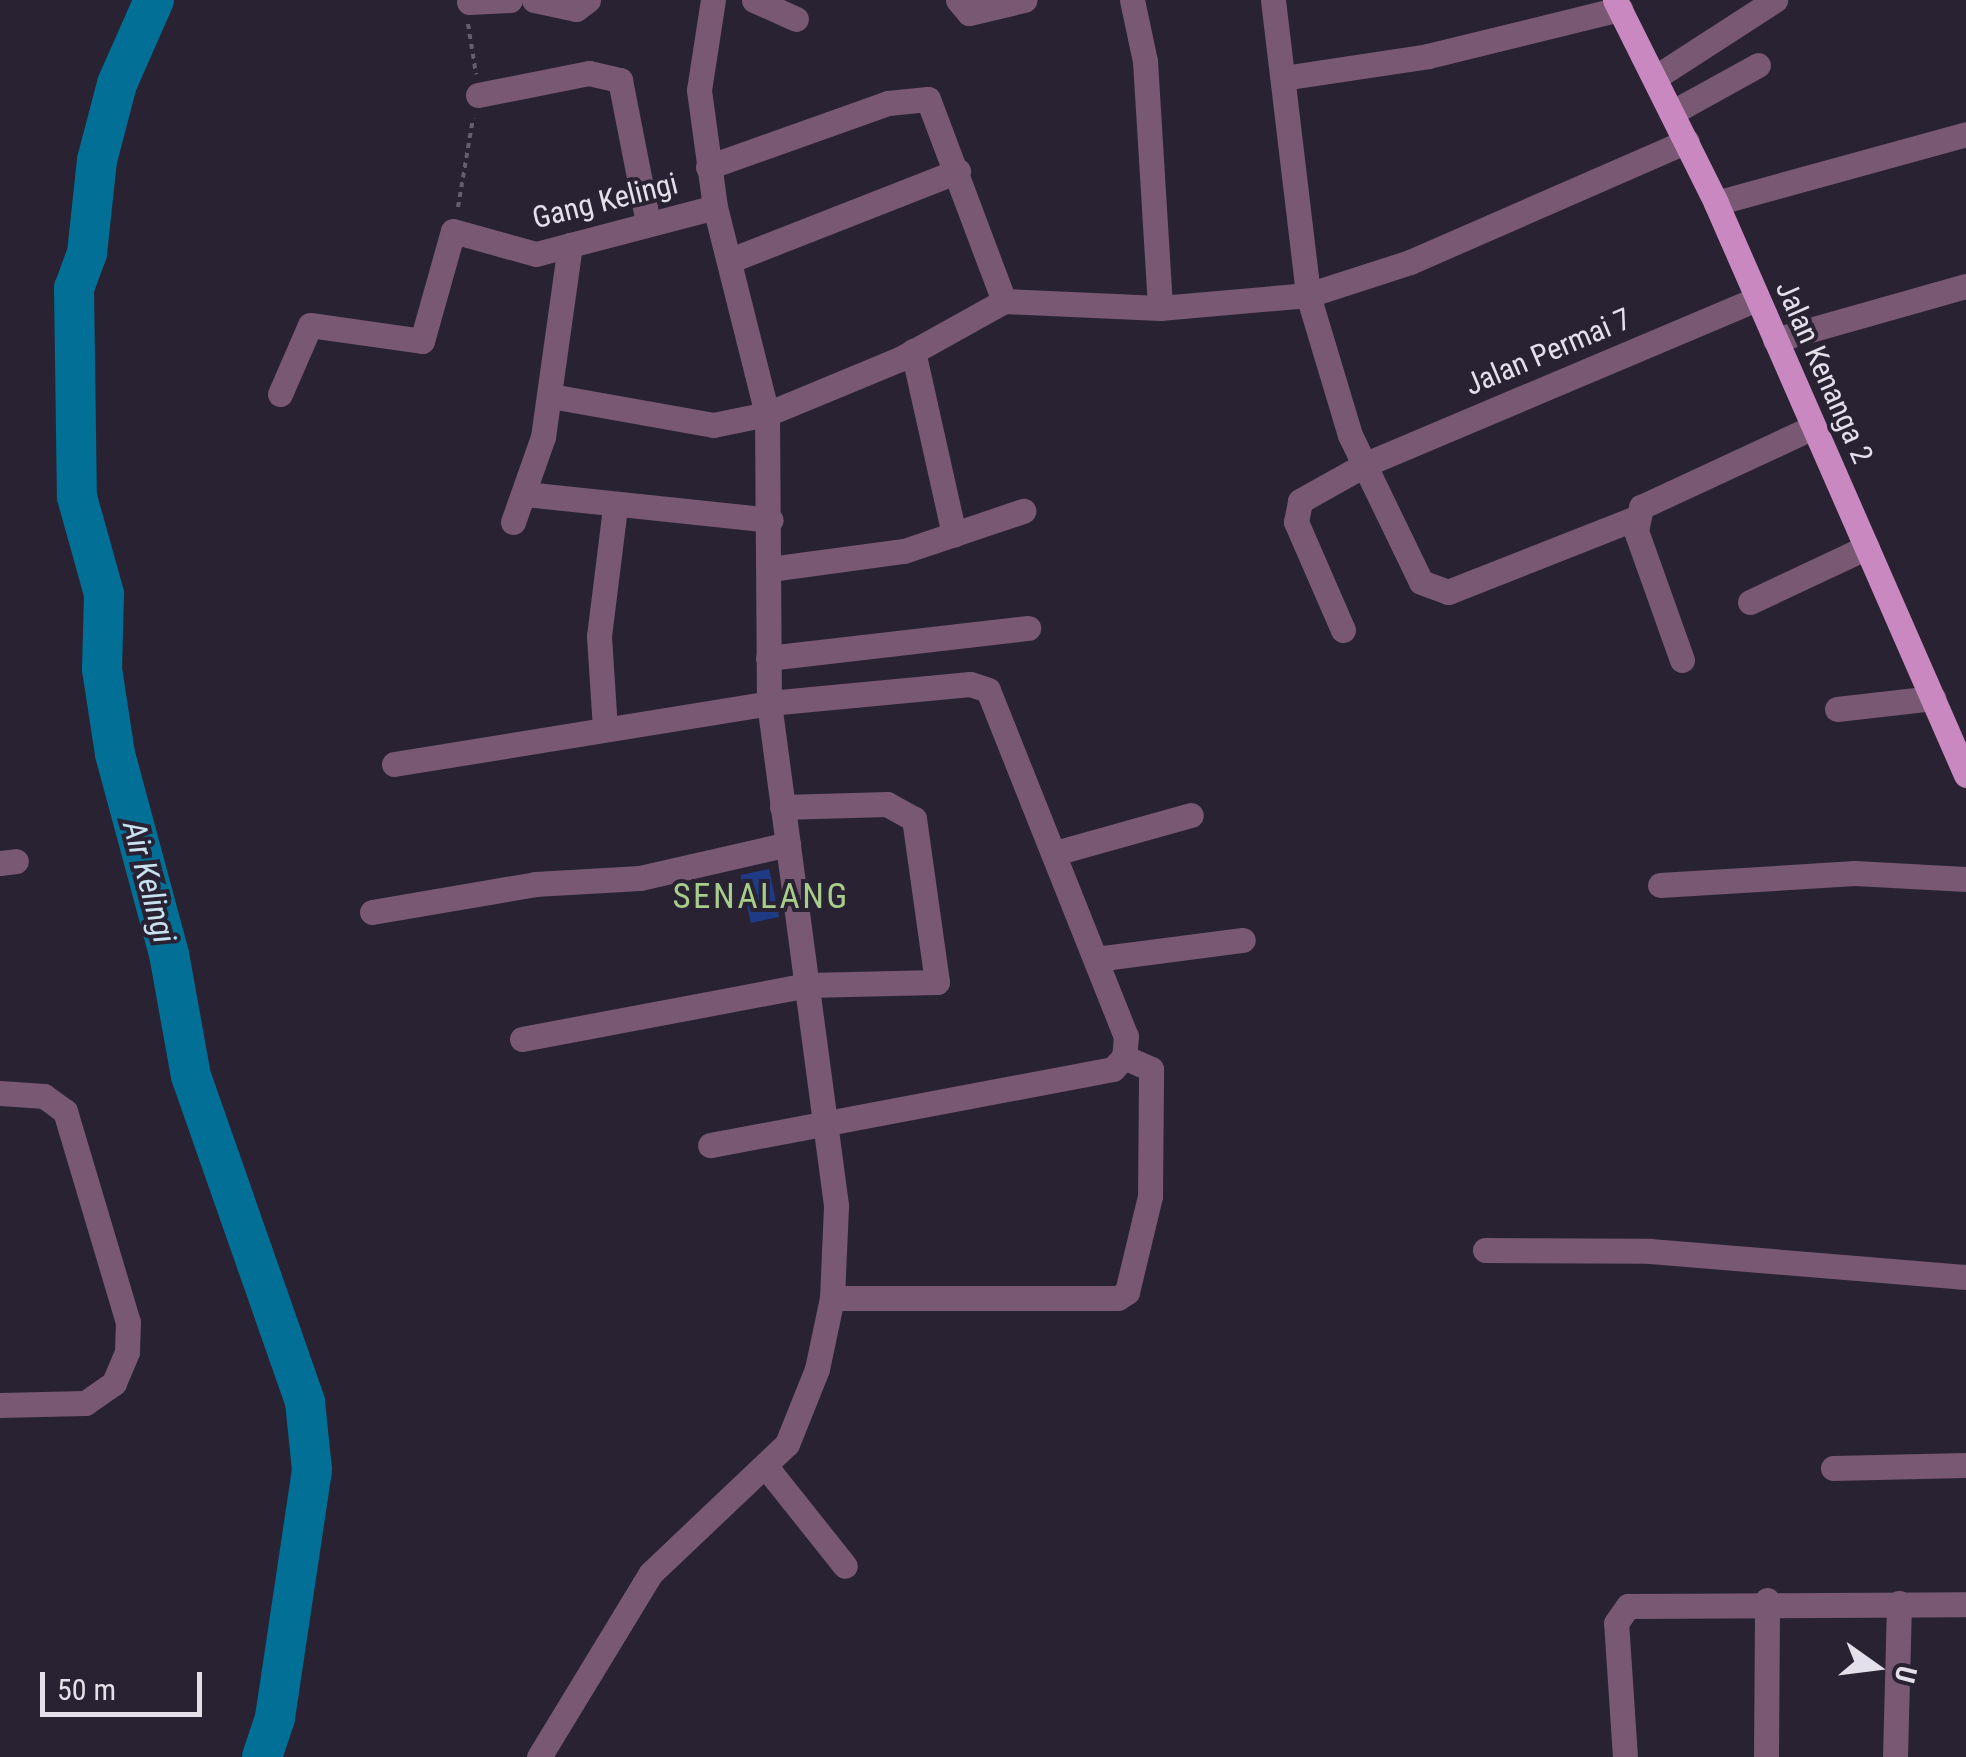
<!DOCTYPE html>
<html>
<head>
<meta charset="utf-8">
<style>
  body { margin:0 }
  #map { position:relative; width:1966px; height:1757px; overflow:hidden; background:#282233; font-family:"Roboto Condensed",sans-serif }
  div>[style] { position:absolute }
  .river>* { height:40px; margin:-20px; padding:0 20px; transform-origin:20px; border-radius:20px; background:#026f96 }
  .building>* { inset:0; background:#203b85; transform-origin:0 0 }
  .path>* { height:4px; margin-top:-2px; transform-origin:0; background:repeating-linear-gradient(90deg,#645f6f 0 5px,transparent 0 10px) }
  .minor>* { height:25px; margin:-12.5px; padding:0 12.5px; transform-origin:12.5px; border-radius:12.5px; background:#785873 }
  .major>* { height:25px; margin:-12.5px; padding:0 12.5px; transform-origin:12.5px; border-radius:12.5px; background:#ca88c0 }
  span { translate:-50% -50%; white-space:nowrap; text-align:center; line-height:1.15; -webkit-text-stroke:8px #282233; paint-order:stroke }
  .street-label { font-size:30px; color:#e3e0eb }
  .water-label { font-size:32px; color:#c9e2ef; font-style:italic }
  .quarter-label { font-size:35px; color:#a8cd8a; letter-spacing:2.5px }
  .north { position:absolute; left:1826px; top:1617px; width:100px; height:100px; -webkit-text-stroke:8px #282233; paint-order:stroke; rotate:104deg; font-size:28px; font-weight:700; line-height:40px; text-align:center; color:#e3e0eb }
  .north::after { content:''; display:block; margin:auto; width:35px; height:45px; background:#e3e0eb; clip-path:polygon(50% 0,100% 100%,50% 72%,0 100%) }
  .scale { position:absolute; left:40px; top:1672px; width:162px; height:45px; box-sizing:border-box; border:5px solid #e3e0eb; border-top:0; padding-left:12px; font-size:30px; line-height:35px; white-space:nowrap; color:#e3e0eb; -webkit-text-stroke:8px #282233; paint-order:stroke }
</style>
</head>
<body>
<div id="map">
  <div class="river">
    <i style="left:154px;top:0;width:92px;rotate:113.8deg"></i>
    <i style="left:117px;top:84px;width:79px;rotate:104.7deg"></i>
    <i style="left:97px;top:160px;width:94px;rotate:96.1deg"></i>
    <i style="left:87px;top:253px;width:37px;rotate:110deg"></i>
    <i style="left:74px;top:288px;width:209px;rotate:89.2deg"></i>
    <i style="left:77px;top:497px;width:101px;rotate:74.4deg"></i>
    <i style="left:104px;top:594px;width:75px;rotate:91.5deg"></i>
    <i style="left:102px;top:669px;width:86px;rotate:81.3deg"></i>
    <i style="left:115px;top:754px;width:207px;rotate:74.9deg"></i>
    <i style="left:169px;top:954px;width:124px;rotate:79.8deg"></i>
    <i style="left:191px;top:1076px;width:345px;rotate:70.7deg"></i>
    <i style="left:305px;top:1402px;width:68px;rotate:84.1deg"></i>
    <i style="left:312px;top:1470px;width:251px;rotate:98.5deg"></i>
    <i style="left:275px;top:1718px;width:41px;rotate:108.4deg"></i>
  </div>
  <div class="building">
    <i style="left:769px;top:869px;width:49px;height:29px;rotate:78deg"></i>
  </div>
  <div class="path">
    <i style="left:468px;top:24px;width:51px;rotate:80.9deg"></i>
    <i style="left:458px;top:207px;width:90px;rotate:-80.4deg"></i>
  </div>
  <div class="minor">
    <i style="left:534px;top:0;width:43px;rotate:12.1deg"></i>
    <i style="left:576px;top:9px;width:15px;rotate:-37deg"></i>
    <i style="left:754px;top:0;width:46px;rotate:24.3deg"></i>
    <i style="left:958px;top:0;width:17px;rotate:50deg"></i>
    <i style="left:969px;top:13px;width:57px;rotate:-13.3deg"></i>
    <i style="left:1132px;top:0;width:62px;rotate:78deg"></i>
    <i style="left:1145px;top:61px;width:247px;rotate:86.5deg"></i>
    <i style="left:1273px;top:0;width:297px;rotate:83.2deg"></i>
    <i style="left:1308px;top:295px;width:146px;rotate:73.3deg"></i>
    <i style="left:1350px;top:435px;width:163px;rotate:64.2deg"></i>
    <i style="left:1421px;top:582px;width:29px;rotate:20deg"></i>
    <i style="left:1448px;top:592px;width:202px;rotate:-21.5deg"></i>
    <i style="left:469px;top:2px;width:41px;rotate:-2.8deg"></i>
    <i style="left:1656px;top:77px;width:142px;rotate:-32.9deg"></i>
    <i style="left:1283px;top:78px;width:147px;rotate:-8.6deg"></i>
    <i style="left:1428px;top:56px;width:198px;rotate:-13.8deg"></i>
    <i style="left:478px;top:95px;width:113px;rotate:-11.2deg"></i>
    <i style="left:589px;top:73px;width:32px;rotate:13deg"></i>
    <i style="left:620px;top:80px;width:146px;rotate:78.9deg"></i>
    <i style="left:1673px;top:112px;width:97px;rotate:-28.9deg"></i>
    <i style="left:708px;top:167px;width:191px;rotate:-19.6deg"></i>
    <i style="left:888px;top:103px;width:40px;rotate:-5.7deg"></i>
    <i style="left:928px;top:99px;width:216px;rotate:69.4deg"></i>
    <i style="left:1716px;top:203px;width:259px;rotate:-15.4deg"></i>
    <i style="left:731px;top:260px;width:244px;rotate:-21.4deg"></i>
    <i style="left:1775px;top:340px;width:198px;rotate:-15.8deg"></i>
    <i style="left:913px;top:351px;width:188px;rotate:77.4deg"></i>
    <i style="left:280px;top:394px;width:75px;rotate:-66.5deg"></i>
    <i style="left:310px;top:325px;width:113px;rotate:8.1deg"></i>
    <i style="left:422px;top:341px;width:114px;rotate:-74.3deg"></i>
    <i style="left:453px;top:231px;width:86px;rotate:15.5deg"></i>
    <i style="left:536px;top:254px;width:185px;rotate:-14.7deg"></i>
    <i style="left:551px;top:396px;width:165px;rotate:10.1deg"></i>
    <i style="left:713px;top:425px;width:55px;rotate:-11.5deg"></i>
    <i style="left:767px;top:414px;width:144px;rotate:-22.5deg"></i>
    <i style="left:900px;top:359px;width:119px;rotate:-29.1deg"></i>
    <i style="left:1004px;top:301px;width:156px;rotate:2.6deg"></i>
    <i style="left:1160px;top:308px;width:149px;rotate:-5deg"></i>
    <i style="left:1308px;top:295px;width:107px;rotate:-17.9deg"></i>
    <i style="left:1410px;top:262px;width:302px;rotate:-23.6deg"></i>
    <i style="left:525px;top:494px;width:247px;rotate:6deg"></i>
    <i style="left:513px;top:522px;width:90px;rotate:-70.6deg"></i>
    <i style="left:543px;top:437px;width:194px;rotate:-82deg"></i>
    <i style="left:770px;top:569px;width:135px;rotate:-7.7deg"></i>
    <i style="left:904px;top:551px;width:126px;rotate:-18.6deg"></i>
    <i style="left:1750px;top:602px;width:129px;rotate:-25.2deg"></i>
    <i style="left:1343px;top:630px;width:118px;rotate:-113.5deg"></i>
    <i style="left:1296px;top:522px;width:21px;rotate:-79deg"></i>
    <i style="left:1300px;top:501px;width:76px;rotate:-29.3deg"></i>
    <i style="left:1366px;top:464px;width:422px;rotate:-22.9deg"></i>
    <i style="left:768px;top:658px;width:262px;rotate:-6.6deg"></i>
    <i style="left:1682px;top:660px;width:137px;rotate:-109.6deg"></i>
    <i style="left:1636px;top:531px;width:25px;rotate:-78deg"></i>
    <i style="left:1641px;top:507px;width:190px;rotate:-24.9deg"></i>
    <i style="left:1837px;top:709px;width:97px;rotate:-6.5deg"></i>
    <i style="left:605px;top:729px;width:93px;rotate:-93.7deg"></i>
    <i style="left:599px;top:636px;width:130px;rotate:-82.9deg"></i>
    <i style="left:394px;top:764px;width:380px;rotate:-9.2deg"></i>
    <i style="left:769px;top:703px;width:202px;rotate:-5.4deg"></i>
    <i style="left:970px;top:684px;width:19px;rotate:18deg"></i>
    <i style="left:988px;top:690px;width:373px;rotate:68.3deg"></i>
    <i style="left:1126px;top:1036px;width:21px;rotate:95deg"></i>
    <i style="left:1124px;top:1057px;width:16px;rotate:133deg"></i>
    <i style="left:1113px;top:1069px;width:410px;rotate:169.3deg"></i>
    <i style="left:1055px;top:853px;width:141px;rotate:-15.6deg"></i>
    <i style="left:0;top:863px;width:16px;rotate:-7deg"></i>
    <i style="left:1660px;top:885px;width:195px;rotate:-3.5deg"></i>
    <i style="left:1855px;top:873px;width:111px;rotate:3.1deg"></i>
    <i style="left:372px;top:912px;width:165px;rotate:-9.7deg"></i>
    <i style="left:535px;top:884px;width:105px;rotate:-3.3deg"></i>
    <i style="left:640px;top:878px;width:152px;rotate:-12.9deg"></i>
    <i style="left:1096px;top:959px;width:148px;rotate:-7.4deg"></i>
    <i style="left:522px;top:1039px;width:290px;rotate:-10.7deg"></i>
    <i style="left:807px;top:985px;width:130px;rotate:-1.3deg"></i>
    <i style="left:937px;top:982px;width:165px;rotate:-98deg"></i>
    <i style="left:914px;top:819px;width:31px;rotate:-151deg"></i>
    <i style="left:887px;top:804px;width:105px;rotate:178.4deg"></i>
    <i style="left:0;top:1093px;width:44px;rotate:3.9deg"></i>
    <i style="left:44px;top:1096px;width:26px;rotate:36deg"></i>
    <i style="left:65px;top:1111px;width:220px;rotate:73.4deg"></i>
    <i style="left:128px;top:1322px;width:30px;rotate:92deg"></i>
    <i style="left:127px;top:1352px;width:34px;rotate:113deg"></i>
    <i style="left:114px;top:1383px;width:35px;rotate:145deg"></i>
    <i style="left:85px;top:1403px;width:85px;rotate:178.7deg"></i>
    <i style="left:1485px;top:1250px;width:165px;rotate:0.3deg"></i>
    <i style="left:1650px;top:1251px;width:317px;rotate:4.7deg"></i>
    <i style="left:832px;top:1298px;width:286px"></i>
    <i style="left:1118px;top:1298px;width:11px;rotate:-34deg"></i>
    <i style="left:1127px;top:1292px;width:99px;rotate:-76.5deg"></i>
    <i style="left:1150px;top:1196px;width:127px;rotate:-89.5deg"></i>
    <i style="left:1151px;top:1069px;width:30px;rotate:-156deg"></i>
    <i style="left:767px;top:1468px;width:125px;rotate:51.5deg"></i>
    <i style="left:1833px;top:1468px;width:133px;rotate:-1.3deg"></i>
    <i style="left:539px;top:1757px;width:215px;rotate:-58.7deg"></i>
    <i style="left:651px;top:1573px;width:187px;rotate:-43.5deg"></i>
    <i style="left:787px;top:1444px;width:81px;rotate:-68.2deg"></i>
    <i style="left:817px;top:1369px;width:73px;rotate:-78.1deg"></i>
    <i style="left:832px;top:1298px;width:93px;rotate:-87.5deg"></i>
    <i style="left:836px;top:1205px;width:506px;rotate:-97.6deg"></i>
    <i style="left:769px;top:703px;width:289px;rotate:-90.4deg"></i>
    <i style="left:767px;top:414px;width:213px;rotate:-104.1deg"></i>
    <i style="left:715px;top:207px;width:118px;rotate:-97.8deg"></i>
    <i style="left:699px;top:90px;width:91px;rotate:-81.2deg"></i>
    <i style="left:1625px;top:1757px;width:134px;rotate:-93.8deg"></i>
    <i style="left:1616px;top:1623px;width:21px;rotate:-55deg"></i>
    <i style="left:1628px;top:1606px;width:338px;rotate:-0.3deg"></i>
    <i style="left:1766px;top:1757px;width:157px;rotate:-89.6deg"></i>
    <i style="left:1895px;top:1757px;width:154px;rotate:-88.5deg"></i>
  </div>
  <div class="major">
    <i style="left:1615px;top:0;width:227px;rotate:63.5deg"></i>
    <i style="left:1716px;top:203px;width:624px;rotate:66.39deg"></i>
  </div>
  <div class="street-label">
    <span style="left:605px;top:201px;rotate:-14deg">Gang Kelingi</span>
    <span style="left:1548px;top:352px;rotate:-23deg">Jalan Permai 7</span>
    <span style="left:1824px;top:372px;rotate:66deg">Jalan Kenanga 2</span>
  </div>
  <div class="water-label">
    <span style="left:149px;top:882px;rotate:75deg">Air Kelingi</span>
  </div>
  <div class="quarter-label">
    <span style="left:761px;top:897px">SENALANG</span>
  </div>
  <div class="north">U</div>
  <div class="scale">50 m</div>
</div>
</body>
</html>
